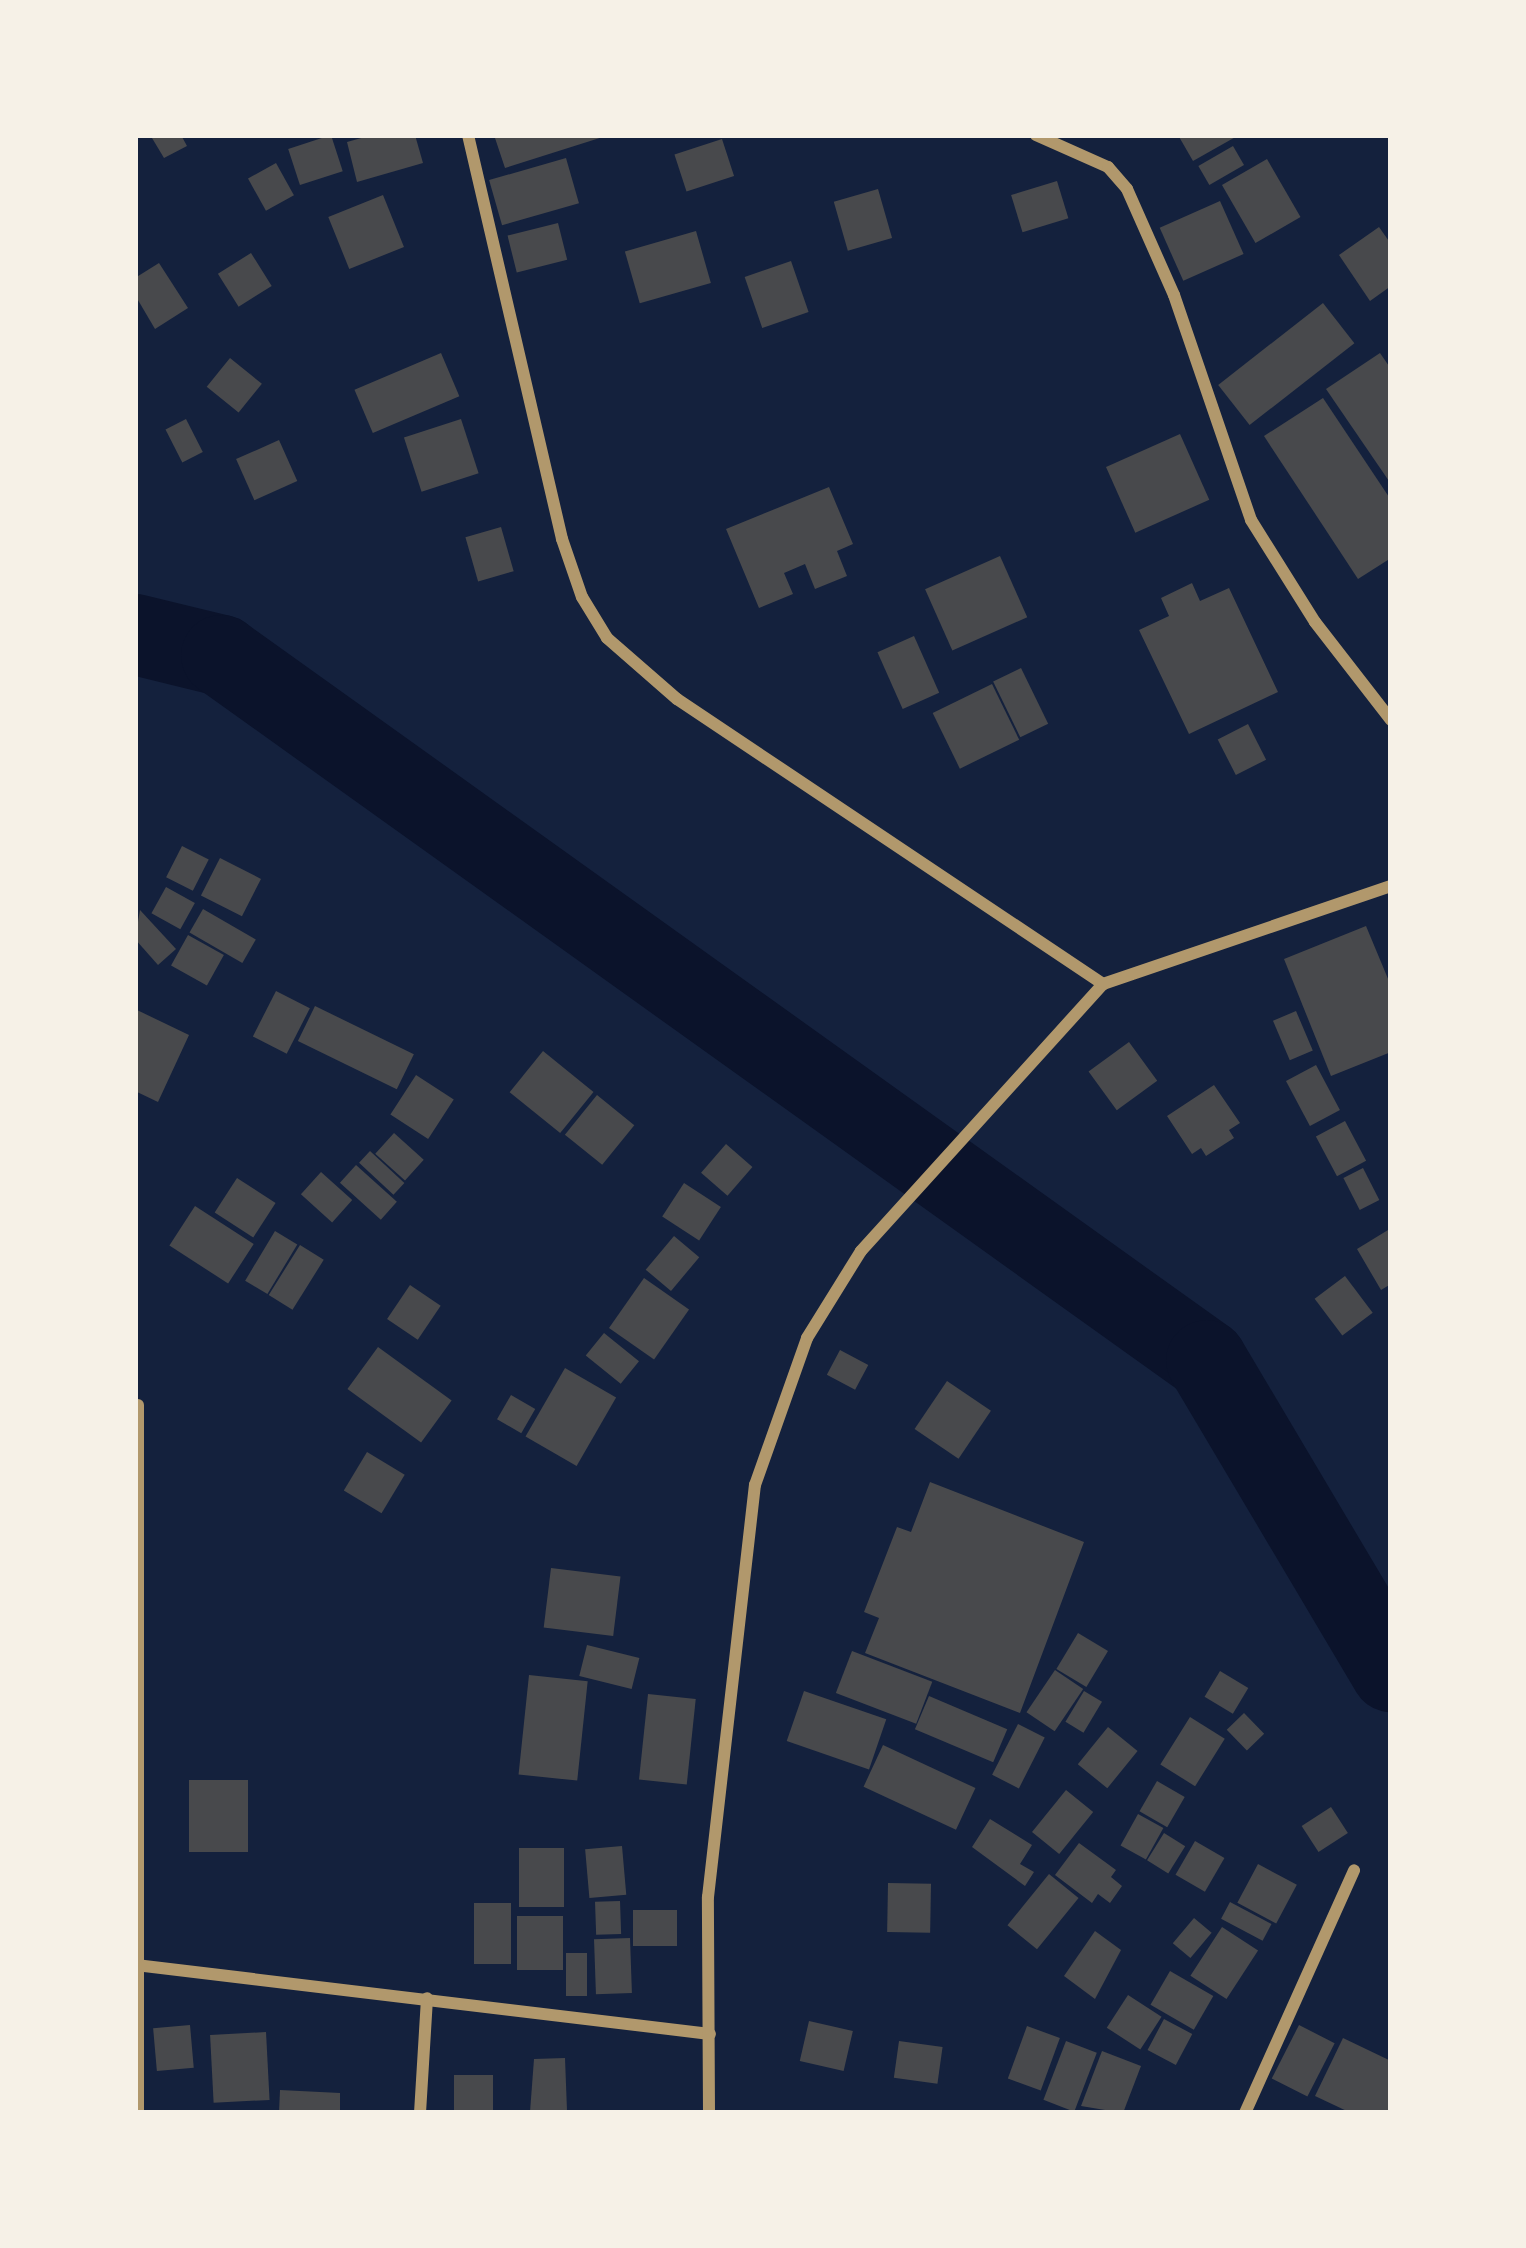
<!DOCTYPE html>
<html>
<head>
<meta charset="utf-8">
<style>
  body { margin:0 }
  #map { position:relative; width:1526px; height:2248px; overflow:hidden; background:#14213d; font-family:"Titillium Web",sans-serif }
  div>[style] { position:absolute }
  .river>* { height:81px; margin:-40.5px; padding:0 40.5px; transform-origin:40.5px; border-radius:40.5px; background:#0b132b }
  .building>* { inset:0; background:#48494c; transform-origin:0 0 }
  .minor>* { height:12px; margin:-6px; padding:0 6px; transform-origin:6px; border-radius:6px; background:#b1986c }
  span { translate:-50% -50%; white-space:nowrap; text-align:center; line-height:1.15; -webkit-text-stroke:12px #f6f1e7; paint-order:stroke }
  .frame { position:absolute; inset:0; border:138px solid #f6f1e7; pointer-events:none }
</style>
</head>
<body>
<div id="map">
  <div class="river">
    <i style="left:135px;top:634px;width:89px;rotate:13.7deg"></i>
    <i style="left:221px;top:655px;width:1211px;rotate:35.59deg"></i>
    <i style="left:1206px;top:1360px;width:362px;rotate:59.3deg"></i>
  </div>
  <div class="building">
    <i style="clip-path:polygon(181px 135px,187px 146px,164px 158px,152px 138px)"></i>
    <i style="left:331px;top:135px;width:38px;height:45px;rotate:72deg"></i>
    <i style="clip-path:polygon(372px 135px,415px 135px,423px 163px,357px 182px,347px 142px)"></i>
    <i style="clip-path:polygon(494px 135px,606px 135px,606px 136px,505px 168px)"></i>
    <i style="clip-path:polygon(1178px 135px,1239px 135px,1193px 161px)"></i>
    <i style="left:722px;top:139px;width:39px;height:50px;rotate:72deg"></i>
    <i style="left:1233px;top:146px;width:22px;height:40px;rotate:60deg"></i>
    <i style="left:566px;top:158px;width:47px;height:80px;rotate:74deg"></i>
    <i style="left:1267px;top:159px;width:67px;height:52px;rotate:60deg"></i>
    <i style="left:276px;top:163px;width:37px;height:32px;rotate:61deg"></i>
    <i style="left:1057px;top:181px;width:39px;height:48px;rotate:73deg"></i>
    <i style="left:878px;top:189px;width:51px;height:46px;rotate:74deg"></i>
    <i style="left:383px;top:195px;width:56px;height:59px;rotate:68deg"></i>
    <i style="left:1220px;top:201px;width:58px;height:66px;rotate:66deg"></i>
    <i style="left:558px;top:223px;width:38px;height:52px;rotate:76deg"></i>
    <i style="clip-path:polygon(1379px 227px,1391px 244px,1391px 286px,1370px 301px,1339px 255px)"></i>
    <i style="left:696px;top:231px;width:54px;height:74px;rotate:74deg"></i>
    <i style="left:251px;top:253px;width:39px;height:39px;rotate:58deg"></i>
    <i style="left:791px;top:261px;width:54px;height:49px;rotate:71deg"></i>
    <i style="clip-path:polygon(159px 263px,188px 308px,155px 329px,135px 295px,135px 278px)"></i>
    <i style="left:1323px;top:303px;width:51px;height:133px;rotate:52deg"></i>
    <i style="left:441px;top:353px;width:47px;height:94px;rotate:67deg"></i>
    <i style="clip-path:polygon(1380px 353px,1391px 369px,1391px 484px,1326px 389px)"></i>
    <i style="left:230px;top:358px;width:41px;height:37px;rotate:39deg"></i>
    <i style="clip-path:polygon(1323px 398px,1391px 500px,1391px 558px,1358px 579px,1264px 436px)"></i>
    <i style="left:186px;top:419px;width:37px;height:23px;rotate:63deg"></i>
    <i style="left:461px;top:419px;width:57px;height:60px;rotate:72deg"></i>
    <i style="left:1180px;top:434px;width:72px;height:81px;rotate:66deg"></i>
    <i style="left:279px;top:440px;width:45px;height:47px;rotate:66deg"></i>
    <i style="clip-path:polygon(829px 487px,853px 544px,837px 551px,847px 576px,815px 589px,805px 564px,784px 573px,793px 594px,759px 608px,726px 529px)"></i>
    <i style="left:501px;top:527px;width:46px;height:37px;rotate:74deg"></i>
    <i style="left:1000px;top:556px;width:67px;height:82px;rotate:66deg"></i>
    <i style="clip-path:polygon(1192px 583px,1200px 601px,1229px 588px,1278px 692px,1189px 734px,1139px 630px,1169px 616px,1161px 598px)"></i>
    <i style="left:914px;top:636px;width:62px;height:40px;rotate:66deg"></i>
    <i style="left:1021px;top:668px;width:62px;height:31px;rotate:64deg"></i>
    <i style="left:992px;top:684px;width:62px;height:66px;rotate:64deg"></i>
    <i style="left:1248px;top:724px;width:40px;height:34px;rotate:63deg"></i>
    <i style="left:182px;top:846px;width:30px;height:35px;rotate:27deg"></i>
    <i style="left:220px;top:858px;width:46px;height:42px;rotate:27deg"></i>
    <i style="left:166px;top:887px;width:33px;height:30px;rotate:29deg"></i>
    <i style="left:203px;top:909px;width:61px;height:27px;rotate:30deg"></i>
    <i style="clip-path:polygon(140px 910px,176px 949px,158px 965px,135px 939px)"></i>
    <i style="clip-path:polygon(1366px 926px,1391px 986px,1391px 1052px,1331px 1076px,1284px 959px)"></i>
    <i style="left:188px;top:935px;width:41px;height:35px;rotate:29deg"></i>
    <i style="left:276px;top:991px;width:38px;height:51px;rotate:27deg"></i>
    <i style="left:315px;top:1006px;width:110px;height:39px;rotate:26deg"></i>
    <i style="clip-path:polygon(137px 1010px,189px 1035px,158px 1102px,135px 1091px)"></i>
    <i style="left:1296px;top:1011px;width:43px;height:25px;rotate:67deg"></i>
    <i style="left:1129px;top:1042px;width:48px;height:50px;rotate:54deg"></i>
    <i style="left:543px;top:1051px;width:65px;height:53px;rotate:39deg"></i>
    <i style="left:1316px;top:1065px;width:51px;height:34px;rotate:62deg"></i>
    <i style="left:416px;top:1075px;width:45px;height:47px;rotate:33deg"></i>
    <i style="clip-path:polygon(1214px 1085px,1240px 1123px,1229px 1130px,1234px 1138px,1206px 1156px,1201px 1148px,1192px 1154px,1167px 1116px)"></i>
    <i style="left:597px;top:1095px;width:48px;height:51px;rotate:39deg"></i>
    <i style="left:1345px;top:1121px;width:45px;height:33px;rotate:62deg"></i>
    <i style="left:394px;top:1133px;width:40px;height:28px;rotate:42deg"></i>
    <i style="left:726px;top:1144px;width:35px;height:38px;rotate:41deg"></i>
    <i style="left:370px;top:1151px;width:47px;height:16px;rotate:43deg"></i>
    <i style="left:356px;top:1165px;width:55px;height:24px;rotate:42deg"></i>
    <i style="left:1363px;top:1168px;width:36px;height:22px;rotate:63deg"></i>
    <i style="left:321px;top:1172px;width:42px;height:30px;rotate:42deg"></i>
    <i style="left:237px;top:1178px;width:46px;height:41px;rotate:33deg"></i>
    <i style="left:684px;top:1183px;width:44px;height:40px;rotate:33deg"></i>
    <i style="left:195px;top:1206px;width:70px;height:47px;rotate:33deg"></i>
    <i style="clip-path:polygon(1388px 1230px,1391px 1284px,1381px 1290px,1357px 1249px)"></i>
    <i style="left:275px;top:1231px;width:26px;height:58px;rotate:31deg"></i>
    <i style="left:674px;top:1236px;width:33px;height:44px;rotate:40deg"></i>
    <i style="left:300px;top:1245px;width:28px;height:59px;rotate:32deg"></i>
    <i style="left:1345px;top:1276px;width:46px;height:38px;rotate:53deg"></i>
    <i style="left:644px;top:1278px;width:55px;height:61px;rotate:35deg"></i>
    <i style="left:410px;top:1285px;width:37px;height:41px;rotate:34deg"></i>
    <i style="left:604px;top:1333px;width:45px;height:29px;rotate:39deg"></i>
    <i style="left:378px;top:1347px;width:91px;height:52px;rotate:36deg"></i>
    <i style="left:840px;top:1350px;width:32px;height:28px;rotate:28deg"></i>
    <i style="left:565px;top:1368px;width:59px;height:79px;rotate:30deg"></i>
    <i style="left:947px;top:1381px;width:53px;height:58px;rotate:34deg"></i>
    <i style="left:511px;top:1395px;width:28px;height:28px;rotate:30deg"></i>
    <i style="left:367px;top:1452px;width:44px;height:45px;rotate:31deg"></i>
    <i style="clip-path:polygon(930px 1482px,1084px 1542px,1020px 1713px,865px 1653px,879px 1618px,864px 1612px,897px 1527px,911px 1532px)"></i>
    <i style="left:551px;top:1568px;width:70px;height:60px;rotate:7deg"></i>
    <i style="left:1078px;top:1633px;width:35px;height:42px;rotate:31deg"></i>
    <i style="left:587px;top:1645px;width:54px;height:32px;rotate:14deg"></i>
    <i style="left:852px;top:1651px;width:86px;height:45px;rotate:21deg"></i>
    <i style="left:1055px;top:1670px;width:34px;height:51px;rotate:34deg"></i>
    <i style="left:1220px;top:1671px;width:33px;height:30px;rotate:31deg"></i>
    <i style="left:529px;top:1675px;width:59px;height:100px;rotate:6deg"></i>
    <i style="left:804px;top:1691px;width:87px;height:53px;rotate:19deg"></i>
    <i style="left:1084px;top:1691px;width:21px;height:36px;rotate:31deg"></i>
    <i style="left:648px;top:1694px;width:48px;height:86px;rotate:6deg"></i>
    <i style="left:929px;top:1696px;width:85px;height:36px;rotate:23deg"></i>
    <i style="left:1244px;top:1713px;width:29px;height:24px;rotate:46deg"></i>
    <i style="left:1190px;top:1717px;width:41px;height:56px;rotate:32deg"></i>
    <i style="left:1018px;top:1724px;width:30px;height:57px;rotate:27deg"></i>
    <i style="left:1108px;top:1727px;width:38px;height:48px;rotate:39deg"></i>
    <i style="left:883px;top:1745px;width:102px;height:46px;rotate:25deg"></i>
    <i style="left:189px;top:1780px;width:59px;height:72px"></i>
    <i style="left:1157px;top:1781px;width:32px;height:35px;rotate:30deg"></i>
    <i style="left:1066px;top:1790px;width:35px;height:54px;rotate:39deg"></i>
    <i style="left:1331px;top:1807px;width:31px;height:35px;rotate:57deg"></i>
    <i style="left:1138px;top:1814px;width:29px;height:36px;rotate:29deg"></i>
    <i style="clip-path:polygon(990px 1819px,1032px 1845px,1020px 1864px,1034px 1872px,1025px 1886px,972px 1847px)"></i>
    <i style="left:1164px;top:1833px;width:25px;height:32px;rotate:32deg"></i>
    <i style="left:1195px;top:1841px;width:34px;height:39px;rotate:30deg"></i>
    <i style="clip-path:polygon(1079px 1843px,1116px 1870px,1111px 1877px,1122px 1886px,1110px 1903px,1098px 1894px,1092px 1903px,1055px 1875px)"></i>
    <i style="left:622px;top:1846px;width:49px;height:37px;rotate:85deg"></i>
    <i style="left:519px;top:1848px;width:45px;height:59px"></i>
    <i style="left:1258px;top:1864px;width:44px;height:44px;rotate:28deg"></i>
    <i style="left:1049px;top:1874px;width:38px;height:66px;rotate:39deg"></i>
    <i style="left:888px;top:1883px;width:43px;height:49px;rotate:1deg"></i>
    <i style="left:620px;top:1901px;width:33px;height:25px;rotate:88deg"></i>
    <i style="left:1230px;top:1902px;width:47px;height:19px;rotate:28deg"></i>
    <i style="left:474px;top:1903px;width:37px;height:61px"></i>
    <i style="left:633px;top:1910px;width:44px;height:36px"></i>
    <i style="left:517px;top:1916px;width:46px;height:54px"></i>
    <i style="left:1194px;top:1918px;width:23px;height:33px;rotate:40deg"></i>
    <i style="left:1222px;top:1927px;width:43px;height:58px;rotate:33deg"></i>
    <i style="clip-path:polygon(1095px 1931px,1121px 1950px,1095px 1999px,1064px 1976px)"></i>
    <i style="left:630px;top:1938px;width:55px;height:36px;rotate:88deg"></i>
    <i style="left:566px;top:1953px;width:21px;height:43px"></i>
    <i style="left:1170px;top:1971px;width:50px;height:39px;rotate:30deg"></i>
    <i style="left:1128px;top:1995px;width:40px;height:39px;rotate:33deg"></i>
    <i style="left:1164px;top:2019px;width:32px;height:35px;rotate:28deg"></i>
    <i style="left:809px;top:2021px;width:45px;height:41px;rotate:13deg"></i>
    <i style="left:190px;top:2025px;width:43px;height:37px;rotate:85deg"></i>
    <i style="left:1299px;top:2025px;width:40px;height:60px;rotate:27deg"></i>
    <i style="left:1027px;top:2026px;width:35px;height:56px;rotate:20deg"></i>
    <i style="left:266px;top:2032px;width:68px;height:56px;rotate:87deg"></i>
    <i style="clip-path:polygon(1343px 2038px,1391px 2061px,1391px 2113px,1351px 2113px,1315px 2096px)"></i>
    <i style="left:899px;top:2041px;width:44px;height:37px;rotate:8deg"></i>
    <i style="left:1066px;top:2041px;width:33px;height:63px;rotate:21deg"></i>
    <i style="clip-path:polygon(1102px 2051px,1141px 2066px,1123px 2113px,1081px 2106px)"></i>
    <i style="clip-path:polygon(565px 2058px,567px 2111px,530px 2112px,534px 2059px)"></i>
    <i style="left:454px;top:2075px;width:39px;height:38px"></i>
    <i style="clip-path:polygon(280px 2090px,340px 2093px,340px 2113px,279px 2113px)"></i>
  </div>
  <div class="minor">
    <i style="left:468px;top:135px;width:415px;rotate:76.9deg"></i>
    <i style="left:562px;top:539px;width:61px;rotate:71deg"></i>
    <i style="left:582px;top:597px;width:48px;rotate:58.6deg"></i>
    <i style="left:607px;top:638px;width:93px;rotate:41.1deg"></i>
    <i style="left:677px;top:699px;width:513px;rotate:33.78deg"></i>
    <i style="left:1036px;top:135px;width:79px;rotate:24deg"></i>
    <i style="left:1108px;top:167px;width:29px;rotate:49deg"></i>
    <i style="left:1127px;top:189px;width:116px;rotate:66.1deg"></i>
    <i style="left:1174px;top:295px;width:238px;rotate:71.1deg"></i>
    <i style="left:1251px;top:520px;width:120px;rotate:57.9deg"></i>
    <i style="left:1315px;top:622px;width:124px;rotate:52.2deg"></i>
    <i style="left:136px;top:1965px;width:578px;rotate:6.85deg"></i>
    <i style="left:138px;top:2113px;width:708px;rotate:-90deg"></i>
    <i style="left:420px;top:2113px;width:115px;rotate:-86.5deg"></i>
    <i style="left:709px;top:2113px;width:216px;rotate:-90.3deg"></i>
    <i style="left:708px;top:1897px;width:415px;rotate:-83.5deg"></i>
    <i style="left:755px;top:1485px;width:156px;rotate:-70.5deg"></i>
    <i style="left:807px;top:1338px;width:102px;rotate:-58.2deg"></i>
    <i style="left:861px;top:1251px;width:360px;rotate:-47.8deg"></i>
    <i style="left:1103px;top:984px;width:304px;rotate:-18.8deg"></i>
    <i style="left:1245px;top:2113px;width:266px;rotate:-65.8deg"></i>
  </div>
  <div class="frame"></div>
</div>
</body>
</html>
